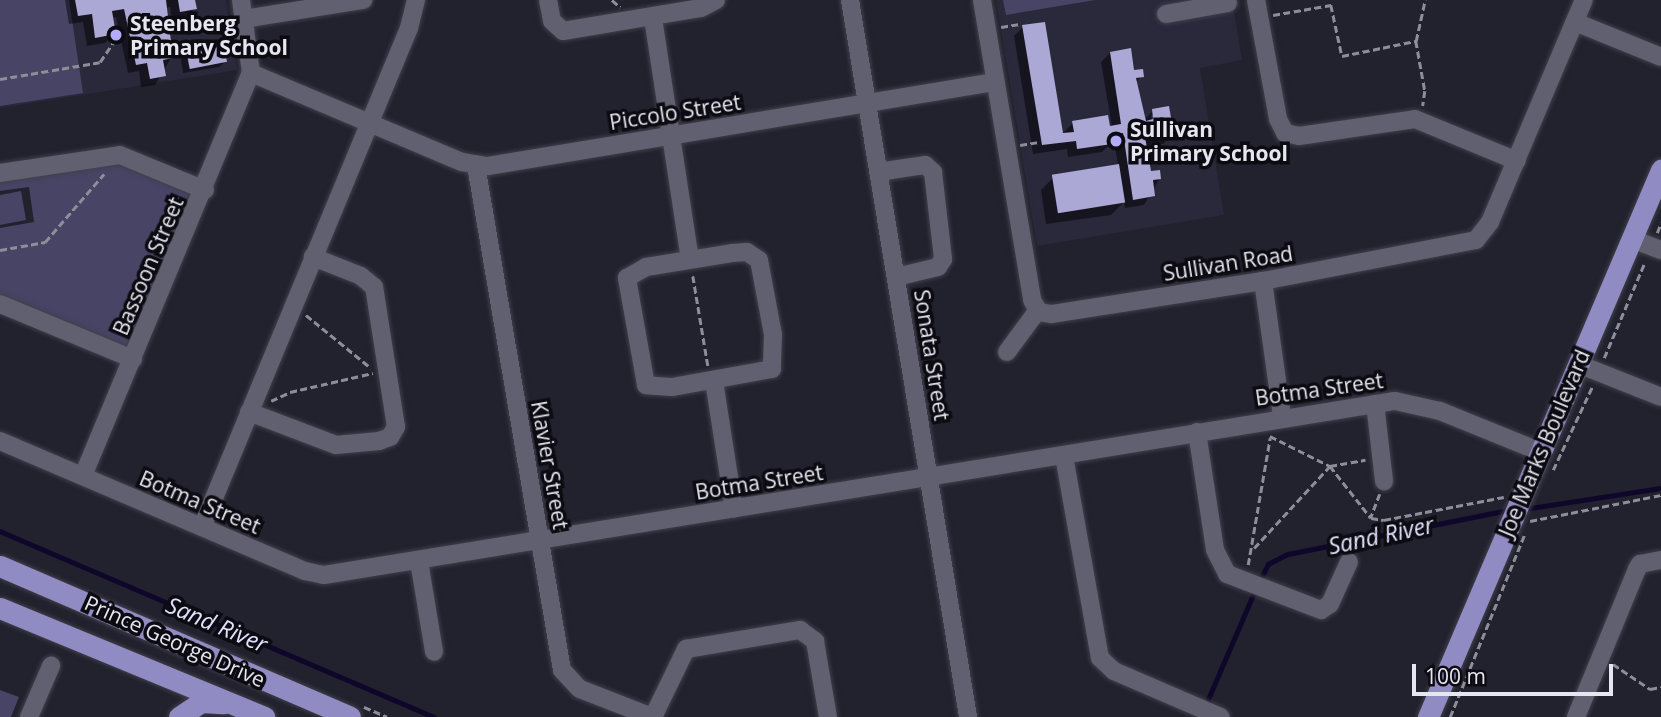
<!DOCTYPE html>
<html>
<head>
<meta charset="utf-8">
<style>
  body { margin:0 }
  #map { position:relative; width:1661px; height:717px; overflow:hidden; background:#22212e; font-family:"Open Sans",sans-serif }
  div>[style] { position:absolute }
  .built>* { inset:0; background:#2a283b }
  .green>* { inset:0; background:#484466 }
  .shadow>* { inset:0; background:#0007 }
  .stream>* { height:4.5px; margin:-2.25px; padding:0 2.25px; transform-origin:2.25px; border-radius:2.25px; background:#0f0729 }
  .building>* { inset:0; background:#aca8d6; transform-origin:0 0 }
  .path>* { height:2.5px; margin-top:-1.25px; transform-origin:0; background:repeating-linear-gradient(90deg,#8e8d98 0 7px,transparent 0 10.5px) }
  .roads { filter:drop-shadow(0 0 2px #413f4a) drop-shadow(0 0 2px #413f4a) }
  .minor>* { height:18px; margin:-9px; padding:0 9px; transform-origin:9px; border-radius:9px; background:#616070 }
  .major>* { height:21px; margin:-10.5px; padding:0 10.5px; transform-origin:10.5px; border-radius:10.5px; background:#918bc3 }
  .dots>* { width:19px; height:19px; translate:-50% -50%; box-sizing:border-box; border:4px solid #0c0b11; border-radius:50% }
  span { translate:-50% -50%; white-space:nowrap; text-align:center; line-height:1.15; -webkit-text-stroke:7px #0c0b11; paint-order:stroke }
  .poi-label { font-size:21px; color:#e7e6f0; font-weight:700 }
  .left { translate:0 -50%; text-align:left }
  .street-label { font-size:21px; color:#e7e6f0 }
  .water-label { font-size:23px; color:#e2e0fd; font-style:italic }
  .scale { position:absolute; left:1412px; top:664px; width:201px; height:32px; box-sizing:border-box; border:4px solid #e7e6f0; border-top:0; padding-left:9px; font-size:21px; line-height:24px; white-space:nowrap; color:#e7e6f0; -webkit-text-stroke:5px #0c0b11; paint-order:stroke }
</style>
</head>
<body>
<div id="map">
  <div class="built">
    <i style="clip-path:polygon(0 0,226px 0,237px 70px,0 108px)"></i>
    <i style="clip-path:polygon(996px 0,1232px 0,1242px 60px,1200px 68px,1224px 215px,1037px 246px)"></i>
  </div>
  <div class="green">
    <i style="clip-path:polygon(0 0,69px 0,83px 93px,0 106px)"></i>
    <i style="clip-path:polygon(1003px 0,1095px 0,1006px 15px)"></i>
    <i style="clip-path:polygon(112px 161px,186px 190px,192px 198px,129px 347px,121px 348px,0 298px,0 228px,34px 222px,29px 187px,0 191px,0 179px)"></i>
    <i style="clip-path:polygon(21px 191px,26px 220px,0 225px,0 195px)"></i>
    <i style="clip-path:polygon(0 690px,19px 697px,11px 717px,0 717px)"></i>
  </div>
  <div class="shadow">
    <i style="clip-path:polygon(65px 0,195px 0,195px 8px,186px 18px,172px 20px,170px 7px,165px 8px,171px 58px,155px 85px,141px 87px,139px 71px,128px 73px,116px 17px,111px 18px,114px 34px,105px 43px,87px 46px,83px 22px,69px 24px)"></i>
    <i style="clip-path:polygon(evenodd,1023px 27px,1062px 134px,1073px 123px,1112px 127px,1101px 62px,1110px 53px,1142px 76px,1135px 83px,1144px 120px,1153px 111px,1172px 135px,1163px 144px,1145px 146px,1149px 173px,1160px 178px,1144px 205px,1125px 208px,1124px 202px,1111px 215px,1046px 224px,1041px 190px,1053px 178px,1118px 165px,1114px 141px,1102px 152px,1068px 157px,1067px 149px,1033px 154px,1014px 36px,1023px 27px,1151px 115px,1155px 115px,1157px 128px,1153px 128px,1151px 115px)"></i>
    <i style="clip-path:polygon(187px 53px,225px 62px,219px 67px,183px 73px,181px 59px)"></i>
  </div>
  <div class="stream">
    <i style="left:1524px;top:509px;width:139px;rotate:-8.7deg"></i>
    <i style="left:0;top:531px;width:472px;rotate:23.2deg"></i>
    <i style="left:1259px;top:582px;width:20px;rotate:-63deg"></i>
    <i style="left:1268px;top:564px;width:22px;rotate:-27deg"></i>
    <i style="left:1288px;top:554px;width:224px;rotate:-11.3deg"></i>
    <i style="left:1206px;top:704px;width:124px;rotate:-66.7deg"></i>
  </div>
  <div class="building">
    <i style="clip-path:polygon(75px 0,166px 0,173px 58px,163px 60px,166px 76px,150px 79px,147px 63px,136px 65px,124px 9px,112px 11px,116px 34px,95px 38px,92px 14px,78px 16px)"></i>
    <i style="clip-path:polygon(178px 0,195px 0,197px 9px,180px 12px)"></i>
    <i style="clip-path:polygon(1045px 22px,1063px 133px,1074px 132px,1072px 121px,1108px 115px,1110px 126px,1121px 124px,1110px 52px,1131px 48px,1134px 70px,1143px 69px,1144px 77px,1136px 78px,1146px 121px,1153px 119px,1152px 109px,1169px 106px,1174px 135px,1157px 138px,1155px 128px,1147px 129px,1145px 137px,1151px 171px,1160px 170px,1161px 179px,1153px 180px,1155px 196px,1133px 200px,1123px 133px,1111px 135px,1112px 144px,1077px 149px,1076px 141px,1042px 145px,1022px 25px)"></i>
    <i style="left:224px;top:46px;width:16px;height:38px;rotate:79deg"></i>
    <i style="left:1119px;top:164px;width:39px;height:68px;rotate:81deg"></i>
  </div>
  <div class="path">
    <i style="left:612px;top:0;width:11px;rotate:41deg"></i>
    <i style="left:1273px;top:15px;width:59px;rotate:-9.8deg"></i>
    <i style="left:1331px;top:5px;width:52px;rotate:77.8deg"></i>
    <i style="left:1342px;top:56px;width:76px;rotate:-11.5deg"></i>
    <i style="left:1416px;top:41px;width:51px;rotate:79.8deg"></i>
    <i style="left:1425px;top:91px;width:15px;rotate:98deg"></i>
    <i style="left:1001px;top:27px;width:20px;rotate:-9deg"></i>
    <i style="left:1416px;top:41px;width:42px;rotate:-77.6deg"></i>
    <i style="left:0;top:79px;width:101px;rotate:-9.6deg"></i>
    <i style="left:100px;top:62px;width:32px;rotate:-56deg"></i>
    <i style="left:1020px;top:145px;width:20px;rotate:-9deg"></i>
    <i style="left:1657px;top:233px;width:11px;rotate:-68deg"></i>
    <i style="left:0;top:250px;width:46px;rotate:-10.1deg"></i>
    <i style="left:45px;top:242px;width:90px;rotate:-49.1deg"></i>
    <i style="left:693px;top:276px;width:91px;rotate:80.5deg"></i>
    <i style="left:306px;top:315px;width:84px;rotate:39.2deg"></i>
    <i style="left:1604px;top:358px;width:104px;rotate:-66.9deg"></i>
    <i style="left:271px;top:401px;width:21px;rotate:-25deg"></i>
    <i style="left:290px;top:392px;width:85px;rotate:-12.9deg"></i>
    <i style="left:1270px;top:436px;width:67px;rotate:26.6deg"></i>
    <i style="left:1330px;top:466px;width:66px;rotate:51.7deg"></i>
    <i style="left:1553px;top:470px;width:92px;rotate:-64.8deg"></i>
    <i style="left:1380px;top:494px;width:26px;rotate:111deg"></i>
    <i style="left:1371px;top:518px;width:13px;rotate:9deg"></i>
    <i style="left:1384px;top:520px;width:122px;rotate:-10.9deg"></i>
    <i style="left:1530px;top:521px;width:134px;rotate:-11.2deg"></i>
    <i style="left:1254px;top:548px;width:112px;rotate:-47.2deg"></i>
    <i style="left:1330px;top:466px;width:36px;rotate:-10deg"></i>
    <i style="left:1248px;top:565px;width:129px;rotate:-80.2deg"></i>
    <i style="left:1613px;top:664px;width:45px;rotate:34deg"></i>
    <i style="left:1650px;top:689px;width:11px;rotate:-10deg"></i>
    <i style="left:364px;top:707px;width:25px;rotate:23deg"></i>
    <i style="left:1450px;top:717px;width:196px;rotate:-67.8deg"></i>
  </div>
  <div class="roads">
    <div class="minor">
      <i style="left:548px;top:0;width:21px;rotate:79deg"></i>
      <i style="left:552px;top:21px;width:15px;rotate:42deg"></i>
      <i style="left:563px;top:31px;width:140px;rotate:-9.5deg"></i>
      <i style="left:701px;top:8px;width:17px;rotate:-28deg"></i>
      <i style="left:850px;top:0;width:727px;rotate:80.65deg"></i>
      <i style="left:982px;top:0;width:304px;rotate:80.5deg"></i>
      <i style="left:1032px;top:300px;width:14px;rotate:60deg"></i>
      <i style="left:1039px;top:312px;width:13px;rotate:9deg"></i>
      <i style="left:1052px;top:314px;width:214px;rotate:-8.9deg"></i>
      <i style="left:1263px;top:281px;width:217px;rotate:-10.9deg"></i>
      <i style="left:1476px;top:240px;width:23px;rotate:-52deg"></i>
      <i style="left:1490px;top:222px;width:241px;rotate:-67.1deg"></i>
      <i style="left:1256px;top:0;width:121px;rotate:79.5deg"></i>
      <i style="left:1278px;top:119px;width:16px;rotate:63deg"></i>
      <i style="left:1285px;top:133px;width:14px;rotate:12deg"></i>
      <i style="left:1299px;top:136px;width:117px;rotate:-8.3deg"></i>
      <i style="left:1415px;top:119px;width:110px;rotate:22.4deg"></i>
      <i style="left:1166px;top:14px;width:63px;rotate:-10.1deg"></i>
      <i style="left:653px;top:18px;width:244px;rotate:81.3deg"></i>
      <i style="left:244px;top:19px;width:121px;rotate:-9.1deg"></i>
      <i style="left:1575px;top:22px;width:93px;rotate:22.1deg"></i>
      <i style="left:251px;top:73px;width:229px;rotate:22.9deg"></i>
      <i style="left:462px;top:162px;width:26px;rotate:9deg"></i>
      <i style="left:488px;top:166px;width:514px;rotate:-9.41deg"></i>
      <i style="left:476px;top:165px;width:512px;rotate:80.34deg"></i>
      <i style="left:562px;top:670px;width:26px;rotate:47deg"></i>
      <i style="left:580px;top:689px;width:77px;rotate:21.3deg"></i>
      <i style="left:878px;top:172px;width:48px;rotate:-8.5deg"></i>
      <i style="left:925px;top:165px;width:11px;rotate:41deg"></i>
      <i style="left:933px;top:172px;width:88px;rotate:83.4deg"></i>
      <i style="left:943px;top:259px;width:9px;rotate:122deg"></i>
      <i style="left:938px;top:267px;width:43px;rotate:166.6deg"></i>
      <i style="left:0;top:173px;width:121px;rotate:-8.5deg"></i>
      <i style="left:120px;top:155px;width:92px;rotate:22.4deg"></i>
      <i style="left:1632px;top:239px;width:31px;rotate:21deg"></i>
      <i style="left:732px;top:253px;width:15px;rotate:-4deg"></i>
      <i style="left:747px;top:252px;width:14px;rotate:34deg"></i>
      <i style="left:759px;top:260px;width:76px;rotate:79.4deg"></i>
      <i style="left:773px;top:335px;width:34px;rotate:92deg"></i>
      <i style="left:772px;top:369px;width:102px;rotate:169.8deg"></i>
      <i style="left:672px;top:387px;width:26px;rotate:-176deg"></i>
      <i style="left:646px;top:385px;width:109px;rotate:-100.1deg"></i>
      <i style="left:627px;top:278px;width:22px;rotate:-30deg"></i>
      <i style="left:646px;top:267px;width:87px;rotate:-9.2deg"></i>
      <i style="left:1263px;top:281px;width:136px;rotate:82deg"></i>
      <i style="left:0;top:304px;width:144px;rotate:22.5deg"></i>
      <i style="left:1007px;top:352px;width:52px;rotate:-53.6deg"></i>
      <i style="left:1578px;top:364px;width:89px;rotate:21.7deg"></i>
      <i style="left:714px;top:381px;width:129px;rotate:81.1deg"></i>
      <i style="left:1375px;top:404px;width:78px;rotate:83.3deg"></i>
      <i style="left:249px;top:412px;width:93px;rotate:20.8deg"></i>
      <i style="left:336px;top:445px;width:43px;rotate:-5.3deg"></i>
      <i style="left:379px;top:441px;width:12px;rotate:-20deg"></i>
      <i style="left:390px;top:437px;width:12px;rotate:-59deg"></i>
      <i style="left:396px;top:427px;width:142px;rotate:-98.9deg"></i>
      <i style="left:374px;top:287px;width:17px;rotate:-140deg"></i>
      <i style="left:361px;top:276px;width:52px;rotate:-158.4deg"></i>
      <i style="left:1197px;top:432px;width:119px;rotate:81.3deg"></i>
      <i style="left:1215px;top:550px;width:27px;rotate:63deg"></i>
      <i style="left:1227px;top:574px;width:101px;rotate:21deg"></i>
      <i style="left:1321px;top:610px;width:11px;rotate:-34deg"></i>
      <i style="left:1330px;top:604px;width:46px;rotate:-65.7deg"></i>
      <i style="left:0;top:441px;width:332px;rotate:23.1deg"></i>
      <i style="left:305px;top:571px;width:19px;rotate:12deg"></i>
      <i style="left:324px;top:575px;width:1085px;rotate:-9.23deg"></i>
      <i style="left:1395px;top:401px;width:46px;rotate:12.5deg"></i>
      <i style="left:1440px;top:411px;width:109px;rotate:22.1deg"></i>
      <i style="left:1064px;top:456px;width:205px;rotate:79.9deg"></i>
      <i style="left:1100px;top:658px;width:19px;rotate:43deg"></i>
      <i style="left:1114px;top:671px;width:116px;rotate:23.3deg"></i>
      <i style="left:83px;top:476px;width:437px;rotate:-67.4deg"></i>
      <i style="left:251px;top:73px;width:74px;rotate:-97.8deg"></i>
      <i style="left:202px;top:527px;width:540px;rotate:-67.47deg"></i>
      <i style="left:409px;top:28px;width:29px;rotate:-76deg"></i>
      <i style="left:419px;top:561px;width:92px;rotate:80.6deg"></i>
      <i style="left:29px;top:717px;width:56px;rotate:-66.7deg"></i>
      <i style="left:653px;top:717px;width:76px;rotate:-64.1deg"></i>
      <i style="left:686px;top:649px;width:116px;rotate:-9.5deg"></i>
      <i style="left:800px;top:630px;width:19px;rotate:36deg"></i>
      <i style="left:815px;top:641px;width:77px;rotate:80.3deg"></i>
      <i style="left:1576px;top:717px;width:160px;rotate:-67.6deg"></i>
      <i style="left:1637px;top:569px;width:6px;rotate:-59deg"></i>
      <i style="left:1640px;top:564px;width:21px;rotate:-11deg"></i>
    </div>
    <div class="major">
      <i style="left:0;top:566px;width:381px;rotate:23.3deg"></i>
      <i style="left:0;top:608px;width:286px;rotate:22.4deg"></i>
      <i style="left:179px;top:717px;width:27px;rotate:-34deg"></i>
      <i style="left:201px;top:702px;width:22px;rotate:3deg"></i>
      <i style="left:1428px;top:717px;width:595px;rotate:-66.93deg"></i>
    </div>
  </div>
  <div class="dots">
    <i style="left:116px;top:35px;background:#b4acf9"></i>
    <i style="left:1116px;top:141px;background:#b4acf9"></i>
  </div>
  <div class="poi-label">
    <span class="left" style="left:130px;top:35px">Steenberg<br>Primary School</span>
    <span class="left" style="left:1130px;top:141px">Sullivan<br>Primary School</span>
  </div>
  <div class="street-label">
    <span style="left:675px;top:112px;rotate:-9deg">Piccolo Street</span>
    <span style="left:1228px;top:263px;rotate:-9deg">Sullivan Road</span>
    <span style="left:148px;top:266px;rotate:-67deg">Bassoon Street</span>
    <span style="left:932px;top:355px;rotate:81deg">Sonata Street</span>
    <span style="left:1319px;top:389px;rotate:-8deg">Botma Street</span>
    <span style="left:1544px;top:443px;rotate:-67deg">Joe Marks Boulevard</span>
    <span style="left:550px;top:465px;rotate:80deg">Klavier Street</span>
    <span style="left:759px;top:482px;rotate:-9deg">Botma Street</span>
    <span style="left:200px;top:502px;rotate:23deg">Botma Street</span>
    <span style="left:175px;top:641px;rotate:24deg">Prince George Drive</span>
  </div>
  <div class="water-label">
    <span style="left:1381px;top:535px;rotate:-12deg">Sand River</span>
    <span style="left:217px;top:624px;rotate:23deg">Sand River</span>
  </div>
  <div class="scale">100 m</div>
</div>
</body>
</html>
